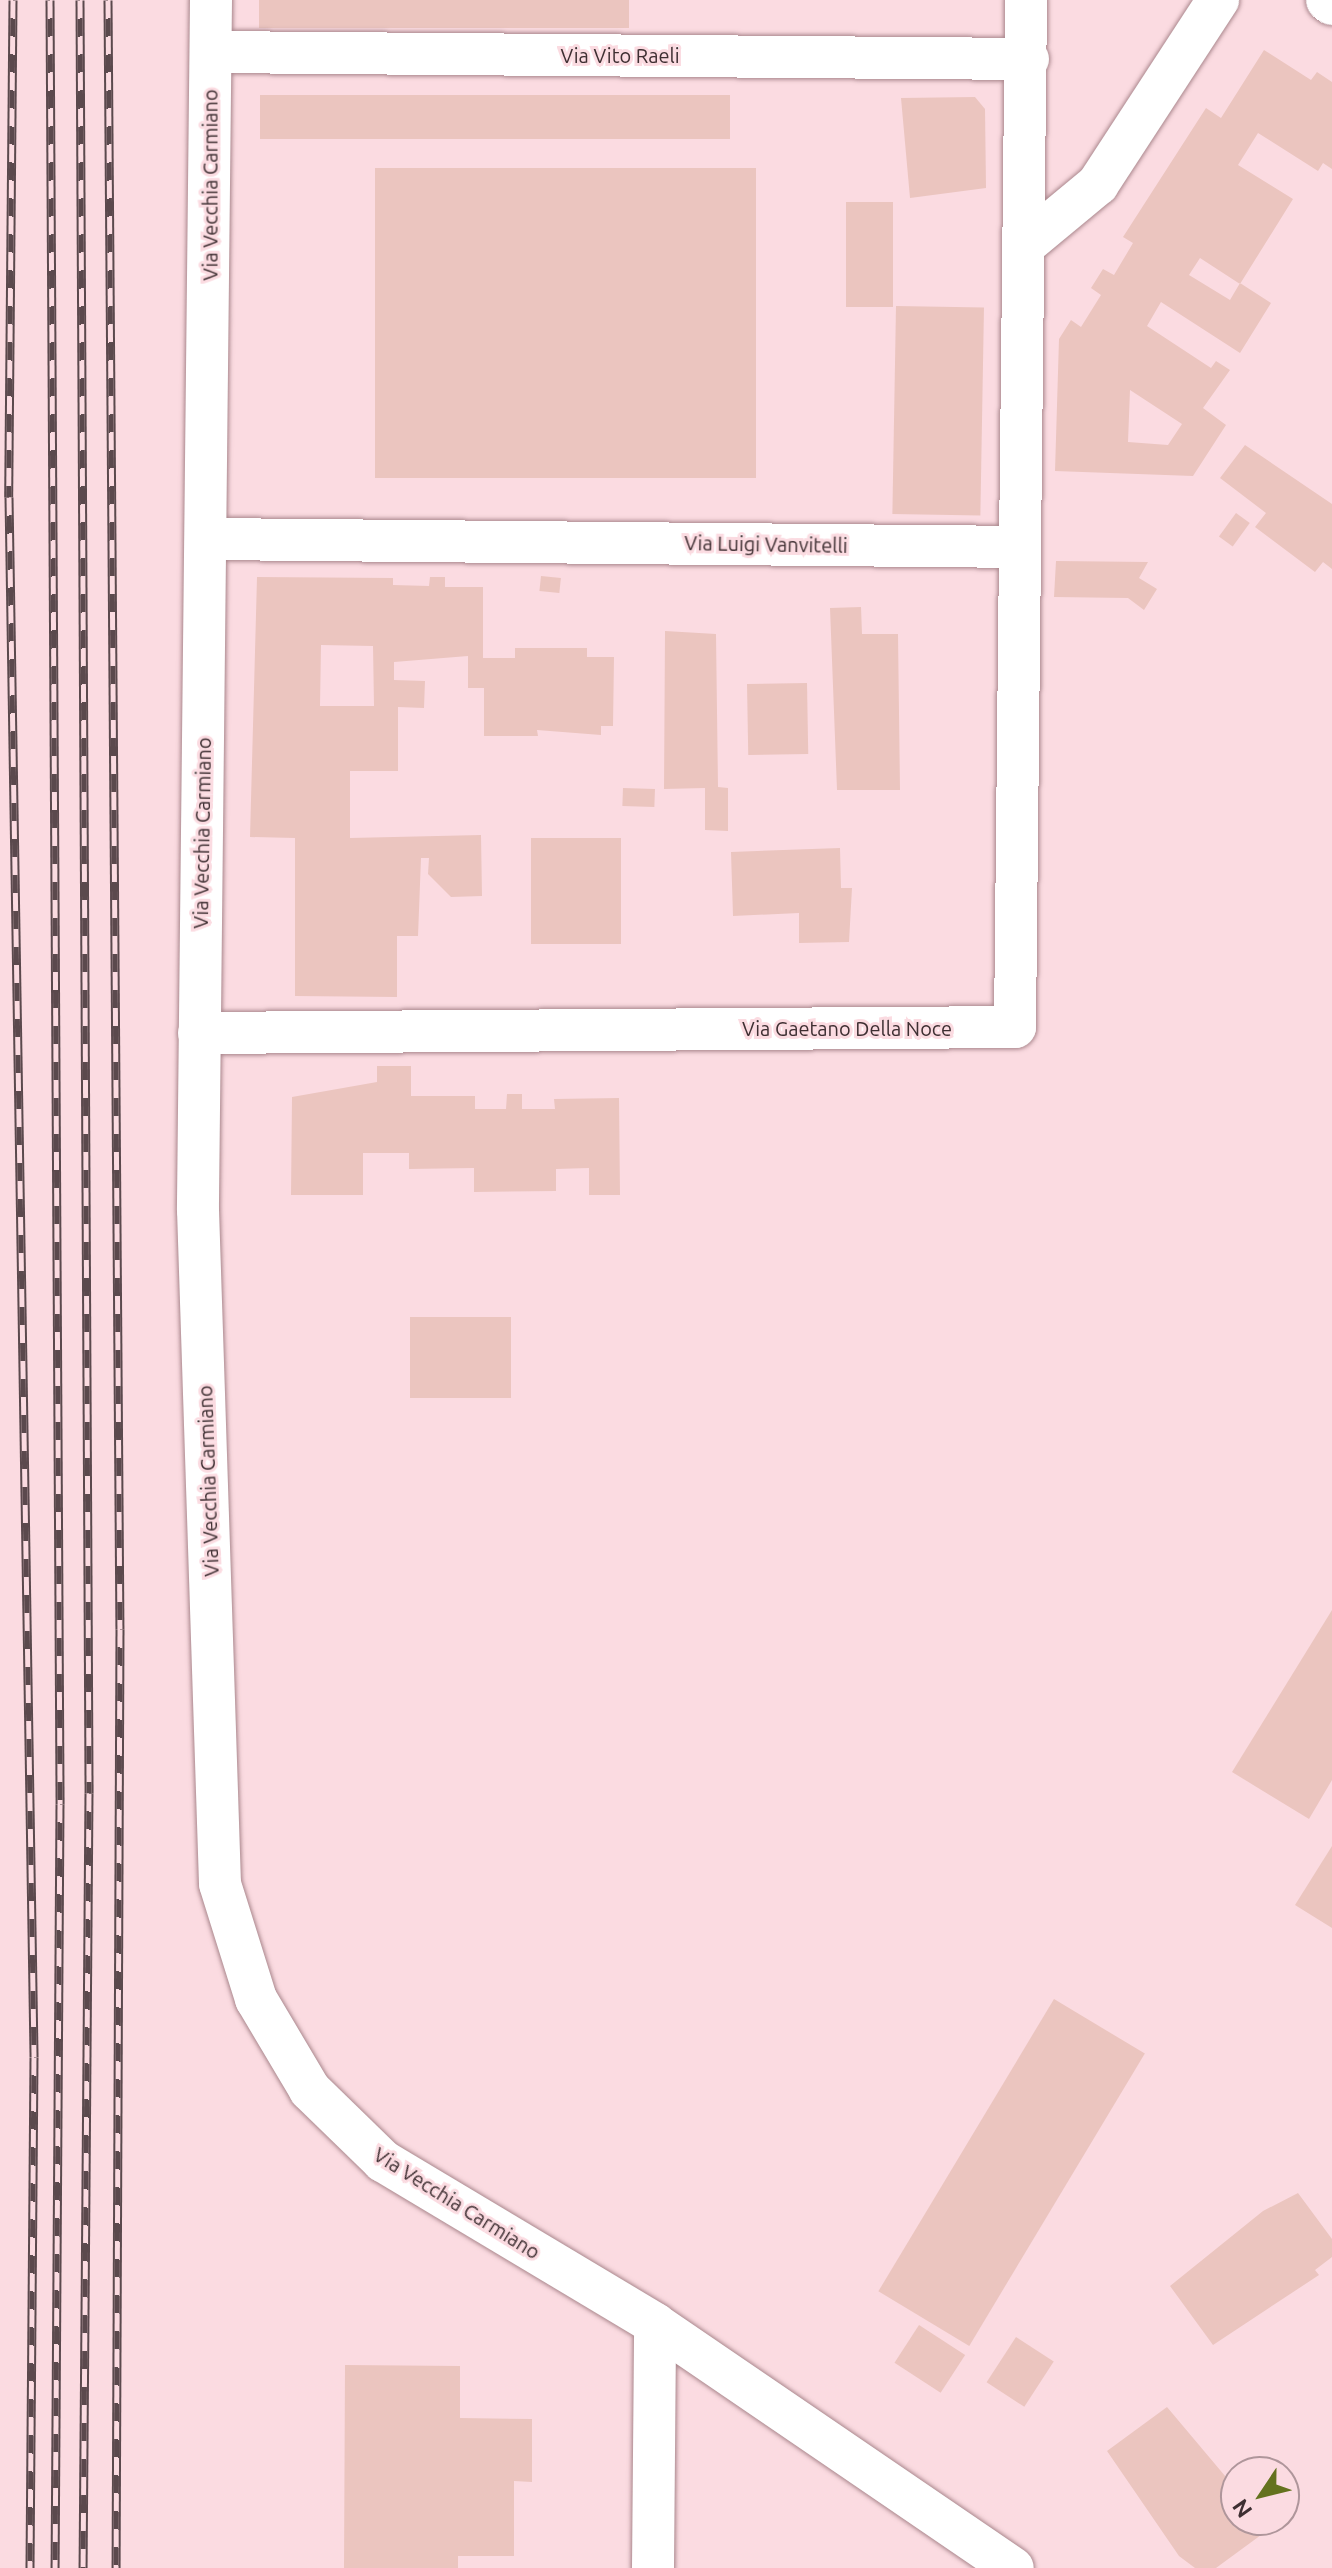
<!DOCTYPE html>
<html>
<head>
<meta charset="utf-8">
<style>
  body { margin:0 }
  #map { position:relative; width:1332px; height:2568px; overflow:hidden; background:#fbdbe1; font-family:Ubuntu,sans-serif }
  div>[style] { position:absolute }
  .building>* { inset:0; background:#ebc5bf; transform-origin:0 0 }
  .roads { filter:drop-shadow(0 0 2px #aa878d) drop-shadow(0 0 2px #aa878d) }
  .minor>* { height:42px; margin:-21px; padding:0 21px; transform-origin:21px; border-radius:21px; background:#fff }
  .secondary>* { height:44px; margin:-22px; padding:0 22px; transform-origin:22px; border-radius:22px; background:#fff }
  .rail>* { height:9px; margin-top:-4.5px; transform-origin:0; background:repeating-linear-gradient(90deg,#fbdbe1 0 18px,#5b494d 0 36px); box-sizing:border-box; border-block:2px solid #5b494d }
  span { translate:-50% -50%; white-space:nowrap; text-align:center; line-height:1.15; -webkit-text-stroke:6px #fbdbe1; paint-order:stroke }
  .street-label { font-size:20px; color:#3e2f32 }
  .north { position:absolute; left:1220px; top:2456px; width:80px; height:80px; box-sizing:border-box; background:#fbdbe1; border:2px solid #af969b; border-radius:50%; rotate:235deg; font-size:22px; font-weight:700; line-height:32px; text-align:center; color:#3e2f32 }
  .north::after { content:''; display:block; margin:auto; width:28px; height:36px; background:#64721e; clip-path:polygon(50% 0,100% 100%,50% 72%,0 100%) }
</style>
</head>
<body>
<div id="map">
  <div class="building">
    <i style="left:259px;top:0;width:370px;height:28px"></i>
    <i style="clip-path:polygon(evenodd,1264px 50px,1311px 80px,1317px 72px,1332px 82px,1332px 169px,1323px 163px,1318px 171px,1258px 133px,1238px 165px,1293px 199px,1240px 284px,1200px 258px,1189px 275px,1230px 300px,1240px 283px,1271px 303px,1240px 353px,1161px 302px,1147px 326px,1211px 368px,1216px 361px,1230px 370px,1203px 408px,1226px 425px,1193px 476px,1055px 471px,1059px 339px,1071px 320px,1081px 327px,1101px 295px,1091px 288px,1103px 269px,1114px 275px,1133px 243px,1123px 237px,1206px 108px,1221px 118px,1264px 50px,1130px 390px,1182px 424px,1168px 445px,1128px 442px,1130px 390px)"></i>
    <i style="left:260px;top:95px;width:470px;height:44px"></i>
    <i style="clip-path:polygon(975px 97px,985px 109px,986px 188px,910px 198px,901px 98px)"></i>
    <i style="left:375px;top:168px;width:381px;height:310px"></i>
    <i style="left:846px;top:202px;width:47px;height:105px"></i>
    <i style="left:896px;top:306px;width:88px;height:208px;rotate:1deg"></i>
    <i style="clip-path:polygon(1245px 445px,1332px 504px,1332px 569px,1323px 562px,1315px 572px,1255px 527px,1266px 513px,1220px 478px)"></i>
    <i style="left:1236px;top:513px;width:17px;height:29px;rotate:36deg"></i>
    <i style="clip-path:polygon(1056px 561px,1148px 562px,1139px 578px,1157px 589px,1144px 610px,1128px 598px,1054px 597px)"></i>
    <i style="left:541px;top:576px;width:20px;height:15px;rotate:6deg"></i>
    <i style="clip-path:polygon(evenodd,257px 577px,393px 578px,393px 585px,429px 586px,430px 577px,445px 577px,445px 587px,483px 587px,483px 658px,515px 658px,515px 648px,587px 648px,587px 657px,614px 657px,613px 726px,601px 726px,601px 735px,537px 730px,538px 736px,484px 736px,484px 688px,468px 688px,468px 656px,394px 662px,394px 680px,425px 681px,424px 708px,398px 707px,398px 771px,350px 771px,350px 838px,481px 835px,482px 896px,451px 897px,428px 874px,429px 858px,421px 858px,418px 936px,397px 936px,397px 997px,295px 996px,295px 838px,250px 837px,257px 577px,321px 645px,373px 646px,374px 706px,320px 706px,321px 645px)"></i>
    <i style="clip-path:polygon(861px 607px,862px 634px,898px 634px,900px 790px,837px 790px,830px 608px)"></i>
    <i style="clip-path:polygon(665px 631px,716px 634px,718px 787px,728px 788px,728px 831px,705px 830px,705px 788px,664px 789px)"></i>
    <i style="left:807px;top:683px;width:71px;height:60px;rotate:89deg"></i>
    <i style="left:623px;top:788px;width:32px;height:18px;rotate:2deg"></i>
    <i style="left:531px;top:838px;width:90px;height:106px"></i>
    <i style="clip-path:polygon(840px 848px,841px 888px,852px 888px,849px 942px,799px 943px,799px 913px,733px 916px,731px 852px)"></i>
    <i style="clip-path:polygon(377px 1066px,411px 1066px,411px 1096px,475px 1096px,475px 1109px,506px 1109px,507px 1094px,522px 1094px,522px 1109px,555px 1109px,554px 1099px,619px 1098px,620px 1195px,589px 1195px,589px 1168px,556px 1169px,556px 1191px,474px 1192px,474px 1168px,409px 1169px,409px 1153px,363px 1153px,363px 1195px,291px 1195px,292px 1097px,377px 1082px)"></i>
    <i style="left:410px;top:1317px;width:101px;height:81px"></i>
    <i style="clip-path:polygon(1332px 1610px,1332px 1780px,1309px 1819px,1232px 1772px)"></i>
    <i style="clip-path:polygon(1332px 1846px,1332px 1928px,1295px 1905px)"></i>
    <i style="left:1054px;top:1999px;width:106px;height:341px;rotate:31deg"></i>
    <i style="clip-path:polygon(1298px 2193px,1332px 2239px,1332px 2257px,1315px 2270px,1319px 2275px,1213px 2345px,1170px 2286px,1263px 2211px)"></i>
    <i style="left:919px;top:2325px;width:55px;height:45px;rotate:33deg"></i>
    <i style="left:1016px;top:2337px;width:45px;height:54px;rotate:33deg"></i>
    <i style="clip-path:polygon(345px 2365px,460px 2366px,460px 2418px,532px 2419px,532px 2482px,514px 2481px,514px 2556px,458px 2556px,458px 2568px,344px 2568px)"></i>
    <i style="clip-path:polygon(1167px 2407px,1236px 2489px,1236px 2520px,1250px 2520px,1261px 2535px,1216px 2568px,1195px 2568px,1179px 2556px,1107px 2451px)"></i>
  </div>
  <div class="roads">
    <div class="minor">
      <i style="left:211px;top:0;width:1210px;rotate:90.62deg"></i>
      <i style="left:198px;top:1210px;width:674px;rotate:88.13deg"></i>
      <i style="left:220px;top:1884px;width:121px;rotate:72.6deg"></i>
      <i style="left:256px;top:1999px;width:106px;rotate:59.3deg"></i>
      <i style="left:310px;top:2090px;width:102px;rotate:44.2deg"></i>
      <i style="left:383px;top:2161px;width:317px;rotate:30.9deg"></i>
      <i style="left:655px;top:2324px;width:433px;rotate:34.3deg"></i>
      <i style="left:211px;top:52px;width:817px;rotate:0.49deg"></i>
      <i style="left:1027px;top:243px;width:92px;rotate:-39.7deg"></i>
      <i style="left:1098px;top:184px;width:220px;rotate:-56.9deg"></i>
      <i style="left:208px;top:539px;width:812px;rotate:0.56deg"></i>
      <i style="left:1020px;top:547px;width:547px;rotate:-89.37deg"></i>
      <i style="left:199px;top:1033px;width:816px;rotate:-0.42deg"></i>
      <i style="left:1015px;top:1027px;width:480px;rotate:-89.4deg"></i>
      <i style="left:653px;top:2568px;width:244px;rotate:-89.5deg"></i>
    </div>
    <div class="secondary">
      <i style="left:1328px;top:0;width:5px;rotate:37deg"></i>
    </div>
  </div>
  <div class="rail">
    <i style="left:13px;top:0;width:497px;rotate:90.5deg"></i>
    <i style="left:9px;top:497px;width:1560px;rotate:89.08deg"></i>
    <i style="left:34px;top:2057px;width:511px;rotate:90.45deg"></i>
    <i style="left:50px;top:0;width:1804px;rotate:89.68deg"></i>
    <i style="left:60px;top:1804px;width:764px;rotate:90.37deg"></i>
    <i style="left:80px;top:0;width:1793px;rotate:89.71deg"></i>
    <i style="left:89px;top:1793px;width:775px;rotate:90.44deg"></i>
    <i style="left:108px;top:0;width:1629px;rotate:89.58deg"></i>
    <i style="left:120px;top:1629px;width:939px;rotate:90.24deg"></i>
  </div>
  <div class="street-label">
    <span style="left:620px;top:55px">Via Vito Raeli</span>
    <span style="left:210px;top:185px;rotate:-90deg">Via Vecchia Carmiano</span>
    <span style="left:766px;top:544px;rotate:1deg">Via Luigi Vanvitelli</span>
    <span style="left:202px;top:833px;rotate:-89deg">Via Vecchia Carmiano</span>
    <span style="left:847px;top:1028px">Via Gaetano Della Noce</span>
    <span style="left:208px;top:1481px;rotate:-92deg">Via Vecchia Carmiano</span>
    <span style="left:457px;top:2203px;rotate:32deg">Via Vecchia Carmiano</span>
  </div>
  <div class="north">N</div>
</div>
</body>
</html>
